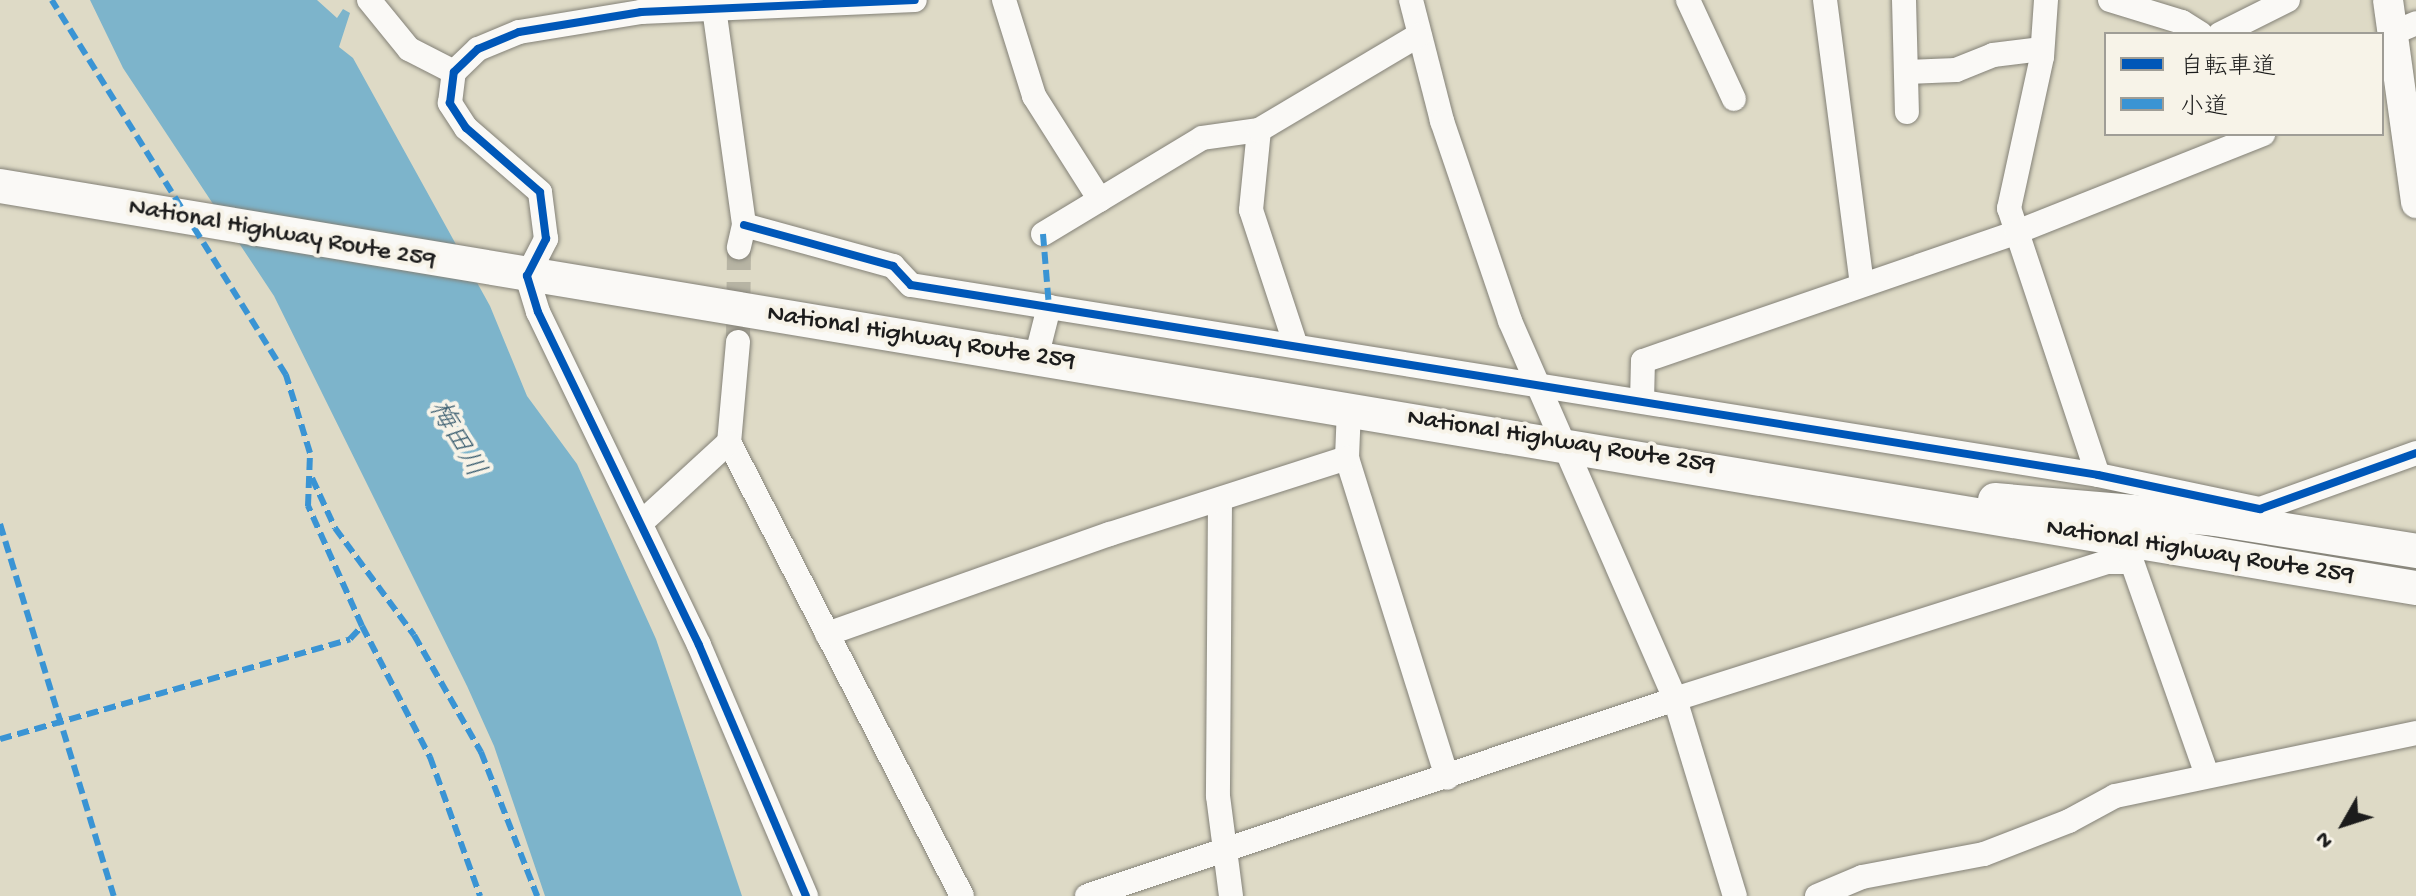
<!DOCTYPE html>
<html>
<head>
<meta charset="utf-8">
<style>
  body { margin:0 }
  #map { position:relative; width:2416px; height:896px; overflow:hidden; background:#dedac6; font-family:"Gochi Hand","Klee One",sans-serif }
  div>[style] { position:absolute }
  .water>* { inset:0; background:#7db4cb }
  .minor-tunnel>* { height:24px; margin-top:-12px; transform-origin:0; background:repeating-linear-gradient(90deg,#b7b4a4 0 24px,transparent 0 36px) }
  .roads { filter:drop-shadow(0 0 2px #838177) drop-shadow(0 0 2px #838177) }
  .minor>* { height:24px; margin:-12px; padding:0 12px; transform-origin:12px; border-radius:12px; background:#faf9f6 }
  .major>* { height:30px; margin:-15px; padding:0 15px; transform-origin:15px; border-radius:15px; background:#faf9f6 }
  .highway>* { height:34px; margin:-17px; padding:0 17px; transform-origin:17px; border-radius:17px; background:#faf9f6 }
  .quiet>* { height:6px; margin-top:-3px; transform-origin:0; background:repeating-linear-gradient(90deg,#3a94d4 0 12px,transparent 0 18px) }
  .cycleway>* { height:8px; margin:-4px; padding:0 4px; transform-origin:4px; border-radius:4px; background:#0057b8 }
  span { translate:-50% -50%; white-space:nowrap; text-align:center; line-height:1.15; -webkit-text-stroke:8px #f7f3e8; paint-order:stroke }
  .street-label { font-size:26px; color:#1c1c1c }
  .water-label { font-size:28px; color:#35596c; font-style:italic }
  .legend { position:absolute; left:2104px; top:32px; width:280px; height:104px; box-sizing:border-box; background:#f7f3e8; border:2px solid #9f9d96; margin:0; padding:10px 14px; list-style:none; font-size:24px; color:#1c1c1c }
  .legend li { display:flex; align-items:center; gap:16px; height:40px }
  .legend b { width:40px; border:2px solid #9f9d96 }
  .north { position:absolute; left:2304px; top:784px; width:80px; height:80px; -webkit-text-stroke:6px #f7f3e8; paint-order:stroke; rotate:231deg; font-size:22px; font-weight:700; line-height:32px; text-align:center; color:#1c1c1c }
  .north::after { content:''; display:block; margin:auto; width:28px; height:36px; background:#1c1c1c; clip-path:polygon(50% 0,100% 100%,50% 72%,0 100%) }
</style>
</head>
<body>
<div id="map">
  <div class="water">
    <i style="clip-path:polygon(90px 0,317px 0,337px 18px,343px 9px,350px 13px,339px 47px,353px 58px,490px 306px,527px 396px,577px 464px,656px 639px,742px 896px,545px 896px,494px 746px,467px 686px,274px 296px,123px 68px)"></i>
  </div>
  <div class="minor-tunnel">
    <i style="left:738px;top:342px;width:95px;rotate:-89.4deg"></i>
  </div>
  <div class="roads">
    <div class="minor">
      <i style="left:369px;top:0;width:63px;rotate:50.8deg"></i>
      <i style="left:409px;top:49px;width:51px;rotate:27.1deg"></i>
      <i style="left:1004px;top:0;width:101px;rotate:72.6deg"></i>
      <i style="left:1034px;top:96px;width:123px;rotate:57.6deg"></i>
      <i style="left:1411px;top:0;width:125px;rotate:75.6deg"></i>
      <i style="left:1442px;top:121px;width:211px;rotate:71.2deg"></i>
      <i style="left:1510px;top:321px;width:412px;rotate:66.4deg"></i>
      <i style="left:1675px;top:699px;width:206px;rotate:73.1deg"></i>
      <i style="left:1688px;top:0;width:109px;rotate:65.1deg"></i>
      <i style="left:1825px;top:0;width:286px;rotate:82.6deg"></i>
      <i style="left:1904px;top:0;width:112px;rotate:88.5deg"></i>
      <i style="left:2046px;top:0;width:57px;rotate:94deg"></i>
      <i style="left:2042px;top:57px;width:155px;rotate:102.3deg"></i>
      <i style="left:2009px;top:208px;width:281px;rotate:71.6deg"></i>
      <i style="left:2110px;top:0;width:75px;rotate:17deg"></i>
      <i style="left:2182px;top:22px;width:22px;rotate:32deg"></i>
      <i style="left:714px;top:8px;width:219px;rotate:82.1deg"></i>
      <i style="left:744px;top:225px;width:23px;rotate:103deg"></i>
      <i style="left:2393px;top:33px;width:25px;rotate:-23deg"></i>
      <i style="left:2220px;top:34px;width:76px;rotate:-26.6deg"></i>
      <i style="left:1907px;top:72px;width:49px;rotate:-2.3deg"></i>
      <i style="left:1956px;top:70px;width:40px;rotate:-22deg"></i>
      <i style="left:1993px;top:55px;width:49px;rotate:-7deg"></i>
      <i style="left:744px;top:225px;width:155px;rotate:15.4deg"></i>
      <i style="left:893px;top:266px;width:26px;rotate:47deg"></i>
      <i style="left:911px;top:285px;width:1202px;rotate:9.09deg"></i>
      <i style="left:2098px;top:475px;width:166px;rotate:11.9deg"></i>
      <i style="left:2260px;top:509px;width:166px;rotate:-19.7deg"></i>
      <i style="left:1043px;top:234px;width:186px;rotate:-31.1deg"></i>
      <i style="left:1202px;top:138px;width:58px;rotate:-8deg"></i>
      <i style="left:738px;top:342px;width:100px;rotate:95.1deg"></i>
      <i style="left:729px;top:442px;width:510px;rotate:62.83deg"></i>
      <i style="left:1296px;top:346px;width:143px;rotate:-108.3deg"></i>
      <i style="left:1251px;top:210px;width:80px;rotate:-84.3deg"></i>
      <i style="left:1259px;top:130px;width:186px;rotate:-30.7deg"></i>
      <i style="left:1036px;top:358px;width:53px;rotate:-75.7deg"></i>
      <i style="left:1642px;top:401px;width:40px;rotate:-88.6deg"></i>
      <i style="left:1643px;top:361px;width:396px;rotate:-19deg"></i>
      <i style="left:2017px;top:232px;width:265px;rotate:-21.7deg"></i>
      <i style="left:1349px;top:408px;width:50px;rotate:92.3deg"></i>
      <i style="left:1347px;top:458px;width:335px;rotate:72.6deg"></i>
      <i style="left:1220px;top:500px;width:296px;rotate:90.4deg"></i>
      <i style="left:1218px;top:796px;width:101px;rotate:82.6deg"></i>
      <i style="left:642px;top:522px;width:118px;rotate:-42.6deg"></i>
      <i style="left:827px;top:634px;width:300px;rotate:-19.5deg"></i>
      <i style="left:1110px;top:534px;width:249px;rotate:-17.8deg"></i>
      <i style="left:806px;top:896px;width:273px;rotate:-113.1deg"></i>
      <i style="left:699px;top:645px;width:370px;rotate:-115.8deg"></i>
      <i style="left:538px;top:312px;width:38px;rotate:-107deg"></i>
      <i style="left:527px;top:276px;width:42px;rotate:-62.8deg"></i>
      <i style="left:546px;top:239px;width:47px;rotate:-97.3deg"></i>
      <i style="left:540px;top:192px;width:98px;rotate:-139.1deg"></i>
      <i style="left:466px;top:128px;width:30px;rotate:-123deg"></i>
      <i style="left:450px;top:103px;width:31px;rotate:-83deg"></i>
      <i style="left:454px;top:72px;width:33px;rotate:-44deg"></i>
      <i style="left:478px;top:49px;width:44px;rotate:-22.5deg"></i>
      <i style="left:519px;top:32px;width:124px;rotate:-9.3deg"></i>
      <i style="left:641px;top:12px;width:274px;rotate:-2.5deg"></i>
      <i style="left:1087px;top:896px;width:620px;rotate:-18.52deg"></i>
      <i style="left:1675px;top:699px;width:454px;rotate:-17.6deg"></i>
      <i style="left:2108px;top:562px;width:24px"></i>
      <i style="left:2132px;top:562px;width:226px;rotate:70.6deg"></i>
      <i style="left:1817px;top:896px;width:49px;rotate:-22.9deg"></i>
      <i style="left:1862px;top:877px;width:124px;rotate:-10.7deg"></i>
      <i style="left:1984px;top:854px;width:91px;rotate:-21.2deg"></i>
      <i style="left:2069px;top:821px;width:52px;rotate:-28.5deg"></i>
      <i style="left:2115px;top:796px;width:308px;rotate:-11.8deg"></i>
    </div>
    <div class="major">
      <i style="left:2388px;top:0;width:205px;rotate:82.1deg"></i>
    </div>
    <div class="highway">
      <i style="left:0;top:186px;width:2449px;rotate:9.45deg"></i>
      <i style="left:1995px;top:500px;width:221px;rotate:4.9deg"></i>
      <i style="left:2215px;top:519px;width:204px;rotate:9deg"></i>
    </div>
  </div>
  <div class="quiet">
    <i style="left:1043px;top:234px;width:73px;rotate:85.3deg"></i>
    <i style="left:312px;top:478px;width:55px;rotate:65.3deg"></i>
    <i style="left:335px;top:528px;width:133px;rotate:53.6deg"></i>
    <i style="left:414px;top:635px;width:135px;rotate:60.2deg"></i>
    <i style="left:481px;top:752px;width:155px;rotate:68.7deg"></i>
    <i style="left:0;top:524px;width:389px;rotate:73deg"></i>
    <i style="left:362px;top:626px;width:148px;rotate:62.6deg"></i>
    <i style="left:430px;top:757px;width:148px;rotate:70.2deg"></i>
    <i style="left:0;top:739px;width:364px;rotate:-15.9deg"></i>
    <i style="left:350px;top:639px;width:18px;rotate:-47deg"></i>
    <i style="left:362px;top:626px;width:132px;rotate:-114.2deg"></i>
    <i style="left:308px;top:506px;width:53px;rotate:-87.8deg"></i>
    <i style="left:310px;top:453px;width:82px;rotate:-107.1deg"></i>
    <i style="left:286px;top:375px;width:442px;rotate:-122deg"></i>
  </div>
  <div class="cycleway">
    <i style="left:744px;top:225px;width:155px;rotate:15.4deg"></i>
    <i style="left:893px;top:266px;width:26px;rotate:47deg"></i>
    <i style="left:911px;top:285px;width:1202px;rotate:9.09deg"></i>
    <i style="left:2098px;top:475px;width:166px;rotate:11.9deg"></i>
    <i style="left:2260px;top:509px;width:166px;rotate:-19.7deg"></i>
    <i style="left:806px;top:896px;width:273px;rotate:-113.1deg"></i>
    <i style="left:699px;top:645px;width:370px;rotate:-115.8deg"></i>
    <i style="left:538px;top:312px;width:38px;rotate:-107deg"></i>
    <i style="left:527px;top:276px;width:42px;rotate:-62.8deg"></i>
    <i style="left:546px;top:239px;width:47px;rotate:-97.3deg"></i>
    <i style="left:540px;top:192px;width:98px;rotate:-139.1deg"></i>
    <i style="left:466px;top:128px;width:30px;rotate:-123deg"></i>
    <i style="left:450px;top:103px;width:31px;rotate:-83deg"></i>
    <i style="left:454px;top:72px;width:33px;rotate:-44deg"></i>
    <i style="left:478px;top:49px;width:44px;rotate:-22.5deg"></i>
    <i style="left:519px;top:32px;width:124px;rotate:-9.3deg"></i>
    <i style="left:641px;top:12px;width:274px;rotate:-2.5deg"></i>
  </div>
  <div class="street-label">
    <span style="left:282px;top:235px;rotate:10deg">National Highway Route 259</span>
    <span style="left:921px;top:339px;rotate:9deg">National Highway Route 259</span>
    <span style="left:1561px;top:443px;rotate:9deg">National Highway Route 259</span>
    <span style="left:2200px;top:553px;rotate:9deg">National Highway Route 259</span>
  </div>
  <div class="water-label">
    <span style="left:455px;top:440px;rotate:60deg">梅田川</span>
  </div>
  <ul class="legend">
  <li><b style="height:10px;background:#0057b8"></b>自転車道</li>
  <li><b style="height:10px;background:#3a94d4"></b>小道</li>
  </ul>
  <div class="north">N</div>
</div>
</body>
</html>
